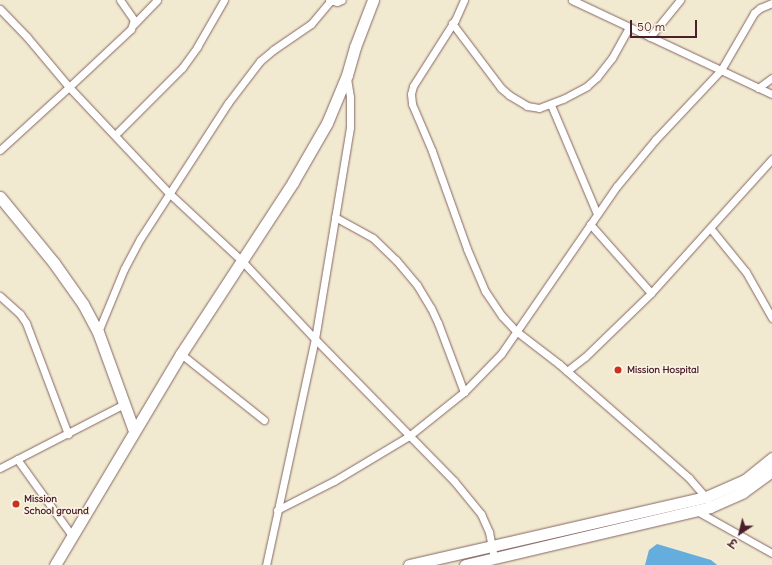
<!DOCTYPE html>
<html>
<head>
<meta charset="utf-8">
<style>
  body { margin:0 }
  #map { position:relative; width:772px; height:565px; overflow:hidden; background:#f2ead0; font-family:Delius,"Playpen Sans Deva",sans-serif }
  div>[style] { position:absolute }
  .water>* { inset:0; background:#64addc }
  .roads { filter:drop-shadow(0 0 1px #856665) drop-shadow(0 0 1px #856665) }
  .minor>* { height:7px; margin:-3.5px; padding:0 3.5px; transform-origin:3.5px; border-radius:3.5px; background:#fff }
  .primary>* { height:11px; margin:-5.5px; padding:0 5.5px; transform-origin:5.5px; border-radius:5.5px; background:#fff }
  .dots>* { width:11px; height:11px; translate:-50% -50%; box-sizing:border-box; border:2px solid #fcf5e5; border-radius:50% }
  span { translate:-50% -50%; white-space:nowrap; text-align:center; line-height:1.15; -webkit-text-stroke:3px #fcf5e5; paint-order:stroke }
  .poi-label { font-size:10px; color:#4a1f2b; font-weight:700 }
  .left { translate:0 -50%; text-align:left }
  .north { position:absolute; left:720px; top:513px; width:40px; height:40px; -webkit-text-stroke:3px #fcf5e5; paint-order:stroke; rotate:215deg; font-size:11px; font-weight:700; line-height:16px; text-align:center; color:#4a1f2b }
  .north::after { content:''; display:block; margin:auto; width:14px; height:18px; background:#4a1f2b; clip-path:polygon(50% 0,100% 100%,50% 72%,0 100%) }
  .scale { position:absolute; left:630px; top:20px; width:67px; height:18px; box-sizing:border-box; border:2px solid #4a1f2b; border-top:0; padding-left:5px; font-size:12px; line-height:14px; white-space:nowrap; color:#4a1f2b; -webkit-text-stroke:3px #fcf5e5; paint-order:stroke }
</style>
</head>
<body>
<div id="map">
  <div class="water">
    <i style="clip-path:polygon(657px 544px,711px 560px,717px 565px,645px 565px,649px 550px)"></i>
  </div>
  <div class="roads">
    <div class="minor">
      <i style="left:329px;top:0;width:8px;rotate:14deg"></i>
      <i style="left:337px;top:2px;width:5px;rotate:-22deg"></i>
      <i style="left:464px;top:0;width:22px;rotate:114deg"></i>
      <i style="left:455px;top:20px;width:78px;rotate:122.5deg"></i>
      <i style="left:413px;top:86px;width:8px;rotate:104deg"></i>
      <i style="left:411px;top:94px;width:10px;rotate:84deg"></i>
      <i style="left:412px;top:104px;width:51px;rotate:66.9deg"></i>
      <i style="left:432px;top:151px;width:104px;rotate:70.3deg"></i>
      <i style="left:467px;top:249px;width:46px;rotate:66.8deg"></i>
      <i style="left:485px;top:291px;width:30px;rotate:56deg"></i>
      <i style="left:502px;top:316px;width:21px;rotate:47deg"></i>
      <i style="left:516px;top:331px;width:54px;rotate:37.5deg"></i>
      <i style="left:559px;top:364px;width:126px;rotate:41.1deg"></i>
      <i style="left:654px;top:447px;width:47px;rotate:41.5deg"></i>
      <i style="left:689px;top:478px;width:28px;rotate:49deg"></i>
      <i style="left:572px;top:0;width:221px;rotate:25.2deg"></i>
      <i style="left:0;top:9px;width:39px;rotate:46deg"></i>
      <i style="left:27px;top:37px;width:65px;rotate:50deg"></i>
      <i style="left:69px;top:87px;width:147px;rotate:46.7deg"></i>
      <i style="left:170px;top:194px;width:98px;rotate:42.9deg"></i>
      <i style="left:242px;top:261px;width:107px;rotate:46.9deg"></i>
      <i style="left:315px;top:339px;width:199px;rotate:45.6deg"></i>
      <i style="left:454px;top:481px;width:43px;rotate:50.7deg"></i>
      <i style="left:481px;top:514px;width:20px;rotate:66deg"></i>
      <i style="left:489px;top:532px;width:26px;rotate:79deg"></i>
      <i style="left:452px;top:23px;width:81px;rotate:53deg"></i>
      <i style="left:501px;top:88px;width:11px;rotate:41deg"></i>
      <i style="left:509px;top:95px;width:21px;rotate:31deg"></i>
      <i style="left:527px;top:106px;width:12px;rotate:9deg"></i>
      <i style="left:539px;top:108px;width:26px;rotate:-21deg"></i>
      <i style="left:563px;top:99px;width:27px;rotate:-28deg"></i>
      <i style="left:587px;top:86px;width:13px;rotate:-42deg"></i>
      <i style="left:597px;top:77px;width:24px;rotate:-52deg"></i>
      <i style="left:612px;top:58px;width:35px;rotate:-61deg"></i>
      <i style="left:134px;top:24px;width:33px;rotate:-46deg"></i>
      <i style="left:650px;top:37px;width:48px;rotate:-51deg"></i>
      <i style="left:758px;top:88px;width:17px;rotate:-36deg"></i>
      <i style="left:551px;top:105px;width:118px;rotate:67.1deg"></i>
      <i style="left:115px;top:135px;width:95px;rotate:-45deg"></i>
      <i style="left:182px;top:68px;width:26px;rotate:-54deg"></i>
      <i style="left:197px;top:47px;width:54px;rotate:-60.1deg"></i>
      <i style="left:0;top:150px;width:93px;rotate:-42.4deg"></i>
      <i style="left:69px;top:87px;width:85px;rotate:-43.1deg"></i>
      <i style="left:131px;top:29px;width:9px;rotate:-72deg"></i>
      <i style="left:134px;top:20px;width:24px;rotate:-125deg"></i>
      <i style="left:335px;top:217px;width:43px;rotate:28.9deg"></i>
      <i style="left:373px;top:238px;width:32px;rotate:44deg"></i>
      <i style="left:396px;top:260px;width:33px;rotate:50deg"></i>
      <i style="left:417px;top:285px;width:27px;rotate:59deg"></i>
      <i style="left:431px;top:308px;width:17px;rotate:65deg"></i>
      <i style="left:438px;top:323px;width:74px;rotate:69.4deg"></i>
      <i style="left:590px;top:224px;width:92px;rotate:48.5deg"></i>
      <i style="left:711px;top:229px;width:55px;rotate:50.9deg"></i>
      <i style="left:746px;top:272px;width:53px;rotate:60.5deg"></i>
      <i style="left:0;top:296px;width:27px;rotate:42deg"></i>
      <i style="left:20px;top:314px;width:11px;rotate:56deg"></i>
      <i style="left:26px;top:323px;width:119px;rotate:69.3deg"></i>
      <i style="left:98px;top:332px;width:68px;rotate:-67.6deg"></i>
      <i style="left:124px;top:269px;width:34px;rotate:-62deg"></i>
      <i style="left:140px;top:239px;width:162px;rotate:-57.1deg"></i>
      <i style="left:228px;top:103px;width:53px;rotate:-52.7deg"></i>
      <i style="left:260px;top:61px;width:17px;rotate:-40deg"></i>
      <i style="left:273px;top:50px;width:46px;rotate:-34.4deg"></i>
      <i style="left:311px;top:24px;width:30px;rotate:-50deg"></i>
      <i style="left:181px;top:354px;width:106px;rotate:38.5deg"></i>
      <i style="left:567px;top:371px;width:23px;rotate:-38deg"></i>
      <i style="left:585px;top:357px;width:92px;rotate:-44.1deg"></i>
      <i style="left:651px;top:293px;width:181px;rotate:-47.9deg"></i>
      <i style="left:17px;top:459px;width:96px;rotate:54.3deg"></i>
      <i style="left:0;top:468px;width:140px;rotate:-27.3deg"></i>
      <i style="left:277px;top:510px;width:64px;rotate:-27deg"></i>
      <i style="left:334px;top:481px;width:87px;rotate:-31deg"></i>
      <i style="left:409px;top:436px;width:70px;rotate:-38.7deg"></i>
      <i style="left:464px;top:392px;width:53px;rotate:-45.8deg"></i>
      <i style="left:501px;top:354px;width:204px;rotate:-55.4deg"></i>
      <i style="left:617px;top:186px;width:60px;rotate:-50.4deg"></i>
      <i style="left:655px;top:140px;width:96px;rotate:-46.7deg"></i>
      <i style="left:721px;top:70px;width:66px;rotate:-59.9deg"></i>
      <i style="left:754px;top:13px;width:8px;rotate:-40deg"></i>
      <i style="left:760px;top:8px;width:13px;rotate:-23deg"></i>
      <i style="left:695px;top:510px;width:88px;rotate:29.2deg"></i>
      <i style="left:266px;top:565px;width:231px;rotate:-77.8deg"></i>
      <i style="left:315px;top:339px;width:215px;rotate:-80.6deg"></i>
      <i style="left:350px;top:127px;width:30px;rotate:-90deg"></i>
      <i style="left:350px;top:97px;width:19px;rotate:-99deg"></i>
    </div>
    <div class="primary">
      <i style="left:0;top:197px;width:85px;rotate:50.7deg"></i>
      <i style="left:54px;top:263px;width:50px;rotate:54.7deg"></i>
      <i style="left:83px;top:304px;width:32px;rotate:62deg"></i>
      <i style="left:98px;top:332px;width:105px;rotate:70deg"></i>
      <i style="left:55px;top:565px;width:246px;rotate:-59.2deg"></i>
      <i style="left:181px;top:354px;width:205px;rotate:-56.9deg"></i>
      <i style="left:293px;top:182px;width:68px;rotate:-60deg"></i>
      <i style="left:327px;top:123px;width:52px;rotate:-67.4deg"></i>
      <i style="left:347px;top:75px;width:29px;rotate:-74deg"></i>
      <i style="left:355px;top:47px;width:50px;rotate:-69deg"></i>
      <i style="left:409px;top:565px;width:305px;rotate:-12.9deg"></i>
      <i style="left:706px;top:497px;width:43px;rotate:-23.6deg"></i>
      <i style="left:745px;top:480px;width:35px;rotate:-39deg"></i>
      <i style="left:465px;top:565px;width:252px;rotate:-13.3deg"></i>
      <i style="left:710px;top:507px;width:36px;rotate:-24deg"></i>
      <i style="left:743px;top:492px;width:36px;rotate:-36deg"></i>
    </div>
  </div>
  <div class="dots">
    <i style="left:618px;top:370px;background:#c8321e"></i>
    <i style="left:16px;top:504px;background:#c8321e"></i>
  </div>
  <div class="poi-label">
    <span class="left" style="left:627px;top:370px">Mission Hospital</span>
    <span class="left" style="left:24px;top:504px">Mission<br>School ground</span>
  </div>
  <div class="north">उ</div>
  <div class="scale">50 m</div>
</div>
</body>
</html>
